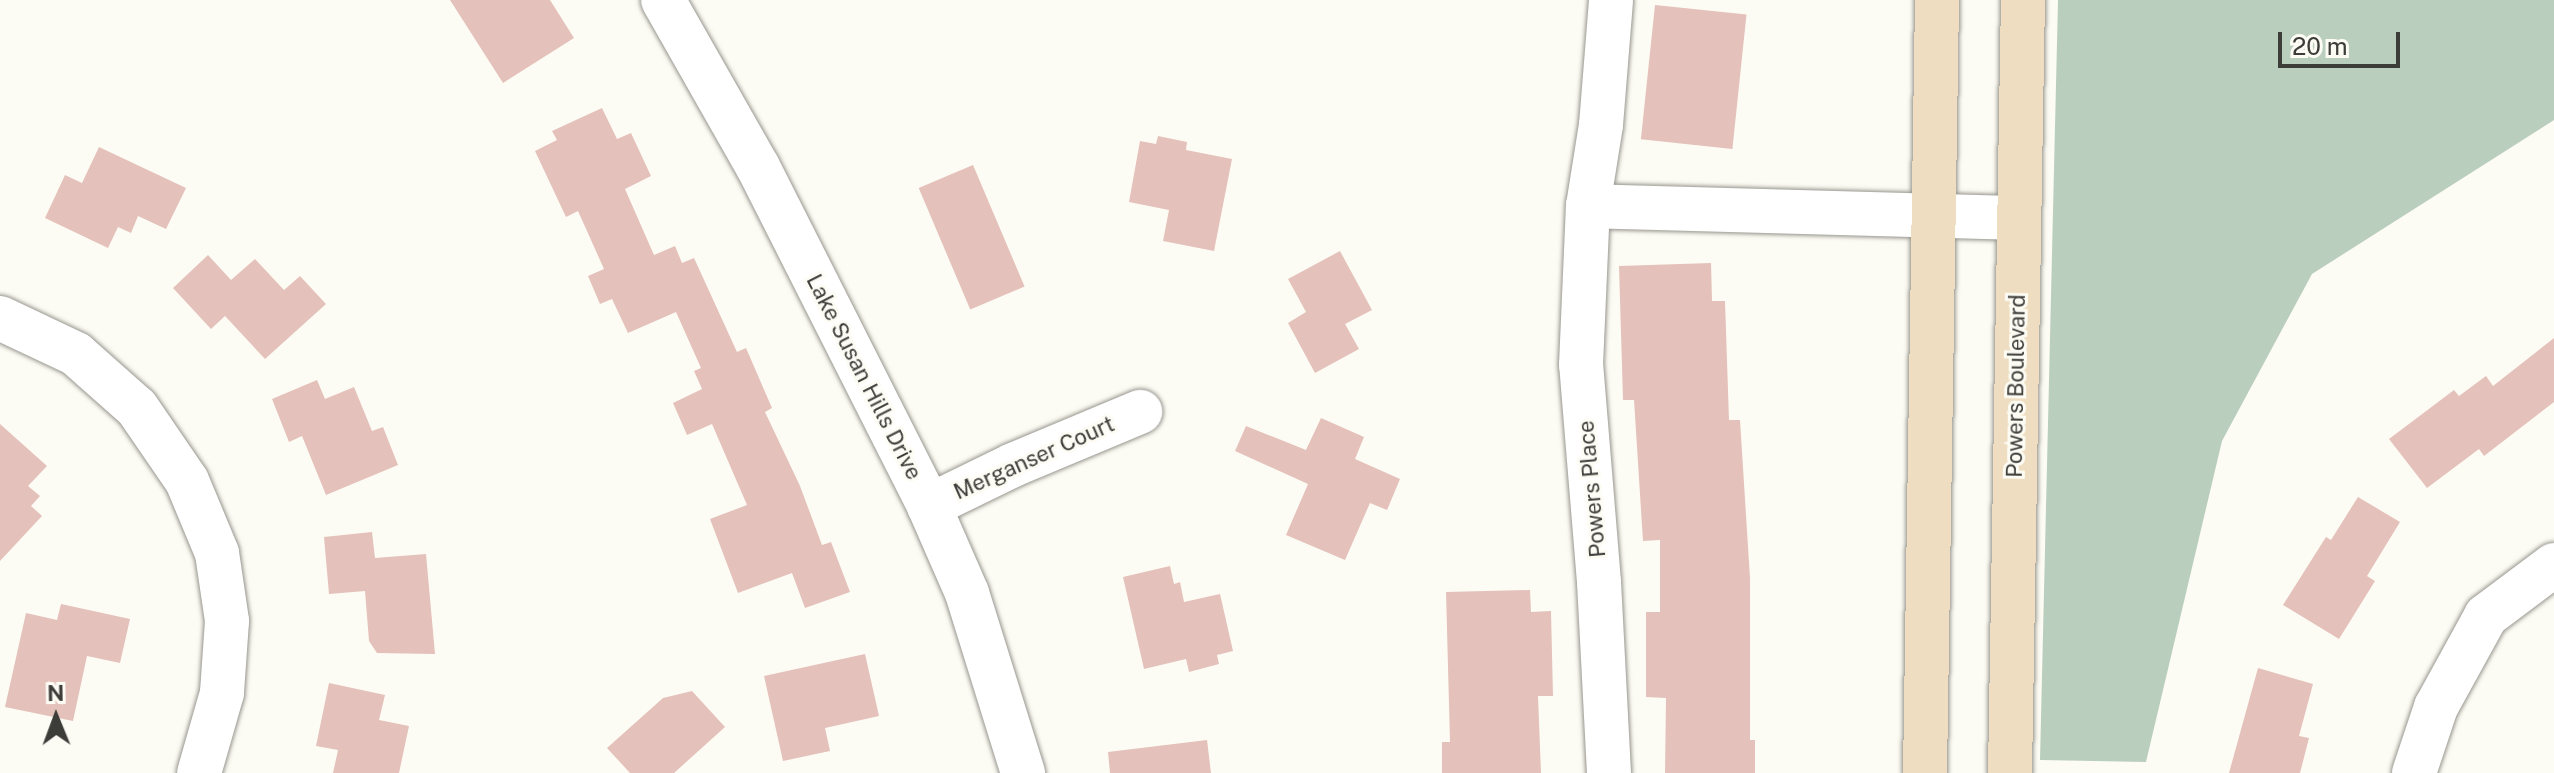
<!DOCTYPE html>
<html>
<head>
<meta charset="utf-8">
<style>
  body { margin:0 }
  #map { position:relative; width:2554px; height:773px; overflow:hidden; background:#fdfcf4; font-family:"Public Sans",sans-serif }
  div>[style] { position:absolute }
  .green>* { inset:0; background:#bacebe }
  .building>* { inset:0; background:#e4c1ba; transform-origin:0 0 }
  .roads { filter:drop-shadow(0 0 2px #97968f) drop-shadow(0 0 2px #97968f) }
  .minor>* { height:44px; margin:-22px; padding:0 22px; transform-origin:22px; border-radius:22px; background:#fff }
  .secondary>* { height:44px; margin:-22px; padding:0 22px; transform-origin:22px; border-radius:22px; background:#efddc1 }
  span { translate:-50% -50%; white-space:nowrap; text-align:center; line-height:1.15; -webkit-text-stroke:6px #fdfcf4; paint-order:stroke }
  .street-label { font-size:22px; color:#3c3c39 }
  .north { position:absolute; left:16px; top:677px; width:80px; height:80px; -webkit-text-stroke:6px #fdfcf4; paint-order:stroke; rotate:359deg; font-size:22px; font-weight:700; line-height:32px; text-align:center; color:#3c3c39 }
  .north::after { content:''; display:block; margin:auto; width:28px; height:36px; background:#3c3c39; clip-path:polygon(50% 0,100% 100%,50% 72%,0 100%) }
  .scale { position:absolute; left:2278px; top:32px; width:122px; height:36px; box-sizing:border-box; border:4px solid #3c3c39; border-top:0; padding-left:10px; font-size:24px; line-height:28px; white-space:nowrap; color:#3c3c39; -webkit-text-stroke:6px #fdfcf4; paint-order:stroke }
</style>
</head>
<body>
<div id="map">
  <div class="green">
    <i style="clip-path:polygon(2058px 0,2554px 0,2554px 120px,2312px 274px,2222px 441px,2146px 762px,2040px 760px)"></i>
  </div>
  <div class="building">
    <i style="clip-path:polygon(450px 0,550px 0,574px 38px,503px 83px)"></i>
    <i style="left:1655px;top:5px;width:92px;height:135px;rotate:6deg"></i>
    <i style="clip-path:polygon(602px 108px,617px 139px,631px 133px,651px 176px,625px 189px,654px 255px,675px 246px,682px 263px,694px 258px,737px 352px,746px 348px,772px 408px,765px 412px,800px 486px,822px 545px,831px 542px,850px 592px,805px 608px,792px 573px,738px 593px,710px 519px,747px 505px,712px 424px,687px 435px,673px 403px,702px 389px,694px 371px,701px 368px,676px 312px,628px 333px,612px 299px,600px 304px,588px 276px,604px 269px,578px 211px,566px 217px,535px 151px,557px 140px,552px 131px)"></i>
    <i style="clip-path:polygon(1158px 136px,1187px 142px,1186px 150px,1232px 159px,1214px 251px,1163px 241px,1169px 210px,1129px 202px,1140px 141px,1156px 144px)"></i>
    <i style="clip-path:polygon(99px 147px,186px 188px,166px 229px,138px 216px,131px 233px,118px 227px,108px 248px,45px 218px,65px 175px,82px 183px)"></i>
    <i style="left:973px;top:165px;width:132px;height:59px;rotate:67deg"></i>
    <i style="clip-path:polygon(1340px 251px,1372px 310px,1345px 324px,1359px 349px,1315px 373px,1288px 323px,1306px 312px,1288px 279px)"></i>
    <i style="clip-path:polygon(208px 255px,231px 280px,255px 259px,284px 290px,300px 276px,326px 304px,265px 359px,225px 316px,211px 329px,173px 288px)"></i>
    <i style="clip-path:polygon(1711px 263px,1712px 301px,1725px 301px,1729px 420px,1740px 420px,1750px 578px,1750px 740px,1755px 740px,1755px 773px,1665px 773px,1666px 698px,1646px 697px,1646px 612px,1660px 612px,1660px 540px,1643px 541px,1634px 400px,1623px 400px,1619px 266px)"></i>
    <i style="clip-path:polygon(2554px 338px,2554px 402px,2484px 456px,2479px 449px,2427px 488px,2389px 439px,2454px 390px,2459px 396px,2486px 376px,2493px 386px)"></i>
    <i style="clip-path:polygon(317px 380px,325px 399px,354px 387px,372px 431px,383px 427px,398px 465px,326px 495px,302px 436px,289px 442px,272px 399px)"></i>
    <i style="clip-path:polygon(1321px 418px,1364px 437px,1355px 459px,1400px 479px,1387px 510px,1370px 503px,1345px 560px,1286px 535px,1308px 484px,1235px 451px,1246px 426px,1306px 450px)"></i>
    <i style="clip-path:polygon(0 424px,47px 466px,28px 486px,40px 496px,31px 506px,42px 516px,0 561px)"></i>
    <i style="clip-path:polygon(2358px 497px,2400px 522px,2367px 576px,2375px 581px,2339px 639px,2283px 605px,2326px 537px,2331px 540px)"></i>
    <i style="clip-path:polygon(372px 532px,375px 558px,426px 554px,435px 654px,377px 653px,369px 641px,365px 591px,329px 594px,324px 537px)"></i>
    <i style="clip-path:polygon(1170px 566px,1174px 584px,1180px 582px,1184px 602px,1220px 594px,1233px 651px,1217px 655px,1219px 664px,1189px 672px,1186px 659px,1144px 669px,1123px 577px)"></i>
    <i style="clip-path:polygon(1530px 590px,1531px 612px,1551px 611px,1553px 696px,1538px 696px,1541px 773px,1442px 773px,1442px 742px,1450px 742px,1446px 592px)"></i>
    <i style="clip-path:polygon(61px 604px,130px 619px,120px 663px,87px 656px,73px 721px,5px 707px,26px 613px,57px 620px)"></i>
    <i style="clip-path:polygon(865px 654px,879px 716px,825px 728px,830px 751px,783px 761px,764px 676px)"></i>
    <i style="clip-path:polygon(2258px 668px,2313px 684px,2299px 736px,2309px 738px,2300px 773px,2229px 773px)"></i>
    <i style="clip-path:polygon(329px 683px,385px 695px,379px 720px,409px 726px,399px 773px,333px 773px,338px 750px,316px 746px)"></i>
    <i style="clip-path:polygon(692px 691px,725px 727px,674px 773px,630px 773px,607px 748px,663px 698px)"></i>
    <i style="clip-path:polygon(1207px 740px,1211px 773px,1110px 773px,1108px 752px)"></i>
  </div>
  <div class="roads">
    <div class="minor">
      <i style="left:663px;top:0;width:192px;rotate:60.4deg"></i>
      <i style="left:758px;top:167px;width:380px;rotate:63.2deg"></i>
      <i style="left:929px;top:506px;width:95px;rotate:66.4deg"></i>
      <i style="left:967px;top:593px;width:189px;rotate:72.7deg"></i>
      <i style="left:1588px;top:206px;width:430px;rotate:1.6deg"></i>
      <i style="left:0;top:318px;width:84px;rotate:25.3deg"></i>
      <i style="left:76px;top:354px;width:81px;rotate:41.5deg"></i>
      <i style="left:137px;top:408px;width:88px;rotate:55.6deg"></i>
      <i style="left:187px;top:481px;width:78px;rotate:67.4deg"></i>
      <i style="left:217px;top:553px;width:69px;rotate:81.6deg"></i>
      <i style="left:227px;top:621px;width:72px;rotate:94deg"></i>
      <i style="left:222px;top:693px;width:83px;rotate:106deg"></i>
      <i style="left:929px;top:506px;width:93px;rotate:-26deg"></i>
      <i style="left:1013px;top:465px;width:138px;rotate:-22.7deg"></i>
      <i style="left:1609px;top:773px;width:191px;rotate:-93deg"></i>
      <i style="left:1599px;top:582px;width:218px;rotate:-94.7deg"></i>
      <i style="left:1581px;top:365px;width:159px;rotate:-87.5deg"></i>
      <i style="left:1588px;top:206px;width:82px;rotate:-80.9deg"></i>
      <i style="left:1601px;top:125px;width:125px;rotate:-85.4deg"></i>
      <i style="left:2414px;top:773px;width:70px;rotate:-71.6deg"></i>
      <i style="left:2436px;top:707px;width:104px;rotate:-61.2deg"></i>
      <i style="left:2486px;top:616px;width:85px;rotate:-36.9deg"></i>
    </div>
    <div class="secondary">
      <i style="left:1925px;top:773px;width:773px;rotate:-89.11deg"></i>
      <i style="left:2010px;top:773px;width:773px;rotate:-89.04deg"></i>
    </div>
  </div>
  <div class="street-label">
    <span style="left:864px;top:377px;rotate:63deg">Lake Susan Hills Drive</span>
    <span style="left:2016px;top:386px;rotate:-89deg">Powers Boulevard</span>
    <span style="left:1034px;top:458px;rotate:-24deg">Merganser Court</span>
    <span style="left:1592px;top:489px;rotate:-95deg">Powers Place</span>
  </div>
  <div class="north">N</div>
  <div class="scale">20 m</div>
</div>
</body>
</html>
